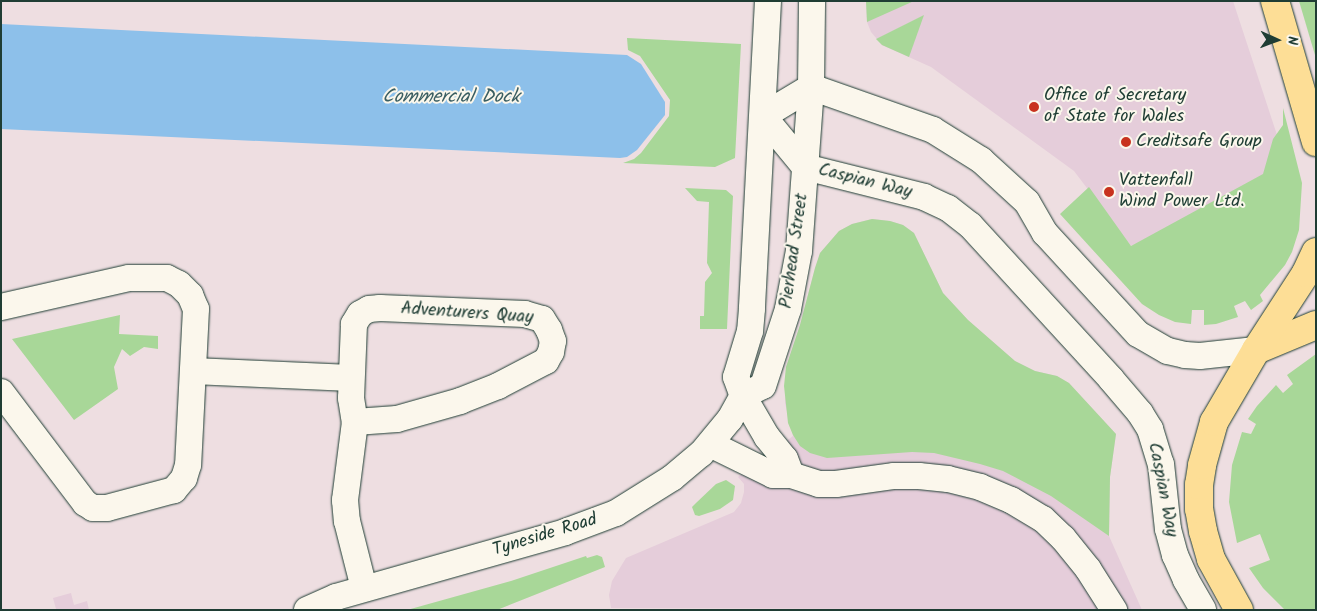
<!DOCTYPE html>
<html>
<head>
<meta charset="utf-8">
<style>
  body { margin:0 }
  #map { position:relative; width:1317px; height:611px; overflow:hidden; background:#eedee1; font-family:Kalam,sans-serif }
  div>[style] { position:absolute }
  .built>* { inset:0; background:#e5cdda }
  .green>* { inset:0; background:#a8d798 }
  .water>* { inset:0; background:#8dc0ea }
  .roads { filter:drop-shadow(0 0 1px #1f3d34) drop-shadow(0 0 1px #1f3d34) }
  .street>* { height:26px; margin:-13px; padding:0 13px; transform-origin:13px; border-radius:13px; background:#fbf7ec }
  .primary>* { height:28px; margin:-14px; padding:0 14px; transform-origin:14px; border-radius:14px; background:#fdde96 }
  .dots>* { width:14px; height:14px; translate:-50% -50%; box-sizing:border-box; border:2px solid #fbf7ec; border-radius:50% }
  span { translate:-50% -50%; white-space:nowrap; text-align:center; line-height:1.15; -webkit-text-stroke:4px #fbf7ec; paint-order:stroke }
  .poi-label { font-size:18px; color:#1f3d34 }
  .left { translate:0 -50%; text-align:left }
  .street-label { font-size:18px; color:#1f3d34 }
  .water-label { font-size:19px; color:#3a5e62; font-style:italic }
  .frame { position:absolute; inset:0; border:2px solid #1f3d34; pointer-events:none }
  .north { position:absolute; left:1252px; top:15px; width:50px; height:50px; -webkit-text-stroke:4px #fbf7ec; paint-order:stroke; rotate:92deg; font-size:14px; font-weight:700; line-height:20px; text-align:center; color:#1f3d34 }
  .north::after { content:''; display:block; margin:auto; width:18px; height:22px; background:#1f3d34; clip-path:polygon(50% 0,100% 100%,50% 72%,0 100%) }
</style>
</head>
<body>
<div id="map">
  <div class="built">
    <i style="clip-path:polygon(866px 1px,1233px 1px,1278px 138px,1285px 177px,1131px 246px,1074px 171px,931px 67px,882px 45px,871px 32px,867px 22px)"></i>
    <i style="clip-path:polygon(872px 219px,890px 221px,903px 225px,914px 233px,943px 293px,968px 320px,1015px 361px,1035px 371px,1057px 376px,1069px 383px,1116px 434px,1110px 477px,1109px 536px,1142px 610px,611px 608px,609px 595px,612px 581px,626px 558px,734px 512px,741px 503px,744px 492px,744px 484px,738px 477px,793px 436px,785px 403px,786px 367px,800px 325px,815px 268px,820px 253px,839px 231px,852px 224px)"></i>
    <i style="clip-path:polygon(71px 593px,74px 605px,87px 601px,89px 610px,54px 610px,56px 609px,53px 598px)"></i>
  </div>
  <div class="green">
    <i style="clip-path:polygon(866px 1px,914px 1px,867px 22px)"></i>
    <i style="clip-path:polygon(1299px 1px,1316px 1px,1316px 58px,1315px 55px)"></i>
    <i style="clip-path:polygon(924px 15px,909px 57px,882px 45px,876px 39px)"></i>
    <i style="clip-path:polygon(627px 38px,741px 44px,735px 158px,715px 167px,623px 163px,634px 159px,641px 153px,669px 116px,670px 100px,640px 56px,628px 50px)"></i>
    <i style="clip-path:polygon(1283px 108px,1302px 183px,1299px 230px,1292px 252px,1285px 265px,1260px 295px,1263px 301px,1251px 310px,1245px 301px,1234px 306px,1238px 317px,1216px 324px,1204px 325px,1204px 310px,1192px 310px,1191px 324px,1175px 322px,1159px 315px,1142px 304px,1060px 214px,1089px 187px,1131px 246px,1263px 174px,1273px 139px,1283px 125px)"></i>
    <i style="clip-path:polygon(685px 188px,726px 190px,733px 196px,727px 329px,700px 329px,700px 316px,704px 316px,705px 282px,712px 273px,707px 263px,709px 202px,697px 201px)"></i>
    <i style="clip-path:polygon(872px 219px,890px 221px,903px 225px,914px 233px,943px 293px,968px 320px,1015px 361px,1035px 371px,1057px 376px,1069px 383px,1116px 434px,1110px 477px,1109px 536px,1051px 496px,1003px 471px,980px 464px,934px 453px,912px 452px,827px 458px,810px 453px,800px 446px,793px 435px,788px 423px,784px 386px,786px 367px,800px 325px,815px 268px,820px 253px,839px 231px,852px 224px)"></i>
    <i style="clip-path:polygon(120px 315px,119px 334px,158px 336px,158px 349px,144px 347px,130px 356px,122px 349px,114px 367px,118px 389px,74px 420px,12px 339px)"></i>
    <i style="clip-path:polygon(1316px 354px,1316px 610px,1285px 610px,1263px 588px,1249px 568px,1270px 560px,1260px 534px,1237px 543px,1229px 502px,1232px 465px,1242px 432px,1251px 434px,1256px 424px,1248px 419px,1257px 406px,1276px 385px,1283px 393px,1293px 384px,1287px 375px)"></i>
    <i style="clip-path:polygon(726px 480px,735px 486px,733px 500px,720px 509px,699px 516px,695px 515px,692px 507px,696px 503px,716px 484px)"></i>
    <i style="clip-path:polygon(597px 555px,602px 557px,605px 567px,497px 610px,407px 610px,511px 581px,586px 556px,587px 558px)"></i>
  </div>
  <div class="water">
    <i style="clip-path:polygon(1px 24px,627px 55px,641px 64px,665px 102px,665px 115px,637px 150px,627px 157px,620px 158px,1px 129px)"></i>
  </div>
  <div class="roads">
    <div class="street">
      <i style="left:768px;top:1px;width:308px;rotate:93deg"></i>
      <i style="left:752px;top:309px;width:22px;rotate:95deg"></i>
      <i style="left:750px;top:331px;width:48px;rotate:106.9deg"></i>
      <i style="left:736px;top:377px;width:20px;rotate:70deg"></i>
      <i style="left:743px;top:396px;width:48px;rotate:59.7deg"></i>
      <i style="left:767px;top:437px;width:28px;rotate:51deg"></i>
      <i style="left:785px;top:459px;width:17px;rotate:69deg"></i>
      <i style="left:763px;top:116px;width:66px;rotate:50.5deg"></i>
      <i style="left:805px;top:167px;width:123px;rotate:14.1deg"></i>
      <i style="left:924px;top:197px;width:26px;rotate:25deg"></i>
      <i style="left:948px;top:208px;width:28px;rotate:38deg"></i>
      <i style="left:970px;top:225px;width:209px;rotate:47.5deg"></i>
      <i style="left:1111px;top:379px;width:45px;rotate:49.5deg"></i>
      <i style="left:1140px;top:413px;width:19px;rotate:58deg"></i>
      <i style="left:1150px;top:429px;width:37px;rotate:73deg"></i>
      <i style="left:1161px;top:464px;width:65px;rotate:83.9deg"></i>
      <i style="left:1168px;top:529px;width:27px;rotate:75deg"></i>
      <i style="left:1175px;top:555px;width:27px;rotate:66deg"></i>
      <i style="left:1186px;top:580px;width:34px;rotate:60deg"></i>
      <i style="left:763px;top:116px;width:56px;rotate:-31.1deg"></i>
      <i style="left:811px;top:87px;width:129px;rotate:19.4deg"></i>
      <i style="left:933px;top:130px;width:57px;rotate:32deg"></i>
      <i style="left:981px;top:160px;width:62px;rotate:42.4deg"></i>
      <i style="left:1027px;top:202px;width:36px;rotate:60deg"></i>
      <i style="left:1045px;top:233px;width:137px;rotate:47.4deg"></i>
      <i style="left:1138px;top:334px;width:34px;rotate:30deg"></i>
      <i style="left:1168px;top:351px;width:17px;rotate:13deg"></i>
      <i style="left:1185px;top:355px;width:15px;rotate:4deg"></i>
      <i style="left:1200px;top:356px;width:56px;rotate:-6.1deg"></i>
      <i style="left:1px;top:307px;width:131px;rotate:-12.8deg"></i>
      <i style="left:129px;top:278px;width:38px"></i>
      <i style="left:167px;top:278px;width:13px;rotate:27deg"></i>
      <i style="left:179px;top:284px;width:16px;rotate:45deg"></i>
      <i style="left:190px;top:295px;width:15px;rotate:67deg"></i>
      <i style="left:196px;top:309px;width:156px;rotate:92.9deg"></i>
      <i style="left:188px;top:465px;width:14px;rotate:107deg"></i>
      <i style="left:184px;top:478px;width:16px;rotate:130deg"></i>
      <i style="left:174px;top:490px;width:69px;rotate:165deg"></i>
      <i style="left:107px;top:508px;width:14px;rotate:180deg"></i>
      <i style="left:93px;top:508px;width:9px;rotate:-148deg"></i>
      <i style="left:85px;top:503px;width:139px;rotate:-127.1deg"></i>
      <i style="left:193px;top:371px;width:158px;rotate:2.5deg"></i>
      <i style="left:743px;top:396px;width:22px;rotate:-27deg"></i>
      <i style="left:763px;top:386px;width:81px;rotate:-72deg"></i>
      <i style="left:788px;top:309px;width:59px;rotate:-79.3deg"></i>
      <i style="left:799px;top:251px;width:164px;rotate:-85.8deg"></i>
      <i style="left:811px;top:87px;width:86px;rotate:-89.3deg"></i>
      <i style="left:355px;top:422px;width:42px;rotate:-4.1deg"></i>
      <i style="left:397px;top:419px;width:66px;rotate:-15.9deg"></i>
      <i style="left:460px;top:401px;width:41px;rotate:-21.5deg"></i>
      <i style="left:498px;top:386px;width:54px;rotate:-27.5deg"></i>
      <i style="left:546px;top:361px;width:10px;rotate:-61deg"></i>
      <i style="left:551px;top:352px;width:11px;rotate:-80deg"></i>
      <i style="left:553px;top:341px;width:12px;rotate:-110deg"></i>
      <i style="left:549px;top:330px;width:13px;rotate:-122deg"></i>
      <i style="left:542px;top:319px;width:18px;rotate:-164deg"></i>
      <i style="left:525px;top:314px;width:145px;rotate:-177.6deg"></i>
      <i style="left:380px;top:308px;width:11px;rotate:175deg"></i>
      <i style="left:369px;top:309px;width:10px;rotate:151deg"></i>
      <i style="left:360px;top:314px;width:12px;rotate:121deg"></i>
      <i style="left:354px;top:324px;width:74px;rotate:92.3deg"></i>
      <i style="left:351px;top:398px;width:24px;rotate:81deg"></i>
      <i style="left:355px;top:422px;width:79px;rotate:97.3deg"></i>
      <i style="left:345px;top:500px;width:21px;rotate:85deg"></i>
      <i style="left:347px;top:521px;width:69px;rotate:75.8deg"></i>
      <i style="left:710px;top:444px;width:70px;rotate:26.2deg"></i>
      <i style="left:773px;top:475px;width:18px"></i>
      <i style="left:791px;top:475px;width:29px;rotate:18deg"></i>
      <i style="left:819px;top:484px;width:17px"></i>
      <i style="left:836px;top:484px;width:59px;rotate:-7.9deg"></i>
      <i style="left:894px;top:476px;width:25px"></i>
      <i style="left:919px;top:476px;width:29px;rotate:6deg"></i>
      <i style="left:948px;top:479px;width:33px;rotate:14deg"></i>
      <i style="left:980px;top:487px;width:34px;rotate:23deg"></i>
      <i style="left:1011px;top:500px;width:37px;rotate:31deg"></i>
      <i style="left:1043px;top:519px;width:28px;rotate:44deg"></i>
      <i style="left:1063px;top:538px;width:40px;rotate:51deg"></i>
      <i style="left:1088px;top:569px;width:49px;rotate:57.6deg"></i>
      <i style="left:307px;top:610px;width:32px;rotate:-24deg"></i>
      <i style="left:336px;top:597px;width:238px;rotate:-15.8deg"></i>
      <i style="left:565px;top:532px;width:54px;rotate:-20.4deg"></i>
      <i style="left:616px;top:513px;width:66px;rotate:-32deg"></i>
      <i style="left:672px;top:478px;width:38px;rotate:-40deg"></i>
      <i style="left:701px;top:454px;width:45px;rotate:-50.4deg"></i>
      <i style="left:730px;top:419px;width:26px;rotate:-61deg"></i>
    </div>
    <div class="primary">
      <i style="left:1275px;top:1px;width:147px;rotate:73.8deg"></i>
      <i style="left:1256px;top:350px;width:65px;rotate:-22.6deg"></i>
      <i style="left:1239px;top:610px;width:58px;rotate:-118.8deg"></i>
      <i style="left:1211px;top:559px;width:29px;rotate:-106deg"></i>
      <i style="left:1203px;top:531px;width:22px;rotate:-100deg"></i>
      <i style="left:1199px;top:509px;width:24px;rotate:-90deg"></i>
      <i style="left:1199px;top:485px;width:20px;rotate:-81deg"></i>
      <i style="left:1202px;top:465px;width:45px;rotate:-74.4deg"></i>
      <i style="left:1214px;top:422px;width:83px;rotate:-59.7deg"></i>
      <i style="left:1256px;top:350px;width:92px;rotate:-57deg"></i>
      <i style="left:1306px;top:273px;width:23px;rotate:-65deg"></i>
    </div>
  </div>
  <div class="dots">
    <i style="left:1034px;top:107px;background:#c8321e"></i>
    <i style="left:1126px;top:142px;background:#c8321e"></i>
    <i style="left:1109px;top:192px;background:#c8321e"></i>
  </div>
  <div class="poi-label">
    <span class="left" style="left:1044px;top:107px">Office of Secretary<br>of State for Wales</span>
    <span class="left" style="left:1136px;top:142px">Creditsafe Group</span>
    <span class="left" style="left:1119px;top:192px">Vattenfall<br>Wind Power Ltd.</span>
  </div>
  <div class="street-label">
    <span style="left:865px;top:182px;rotate:14deg">Caspian Way</span>
    <span style="left:795px;top:251px;rotate:-82deg">Pierhead Street</span>
    <span style="left:467px;top:314px;rotate:4deg">Adventurers Quay</span>
    <span style="left:1162px;top:490px;rotate:79deg">Caspian Way</span>
    <span style="left:545px;top:536px;rotate:-17deg">Tyneside Road</span>
  </div>
  <div class="water-label">
    <span style="left:451px;top:98px">Commercial Dock</span>
  </div>
  <div class="frame"></div>
  <div class="north">N</div>
</div>
</body>
</html>
